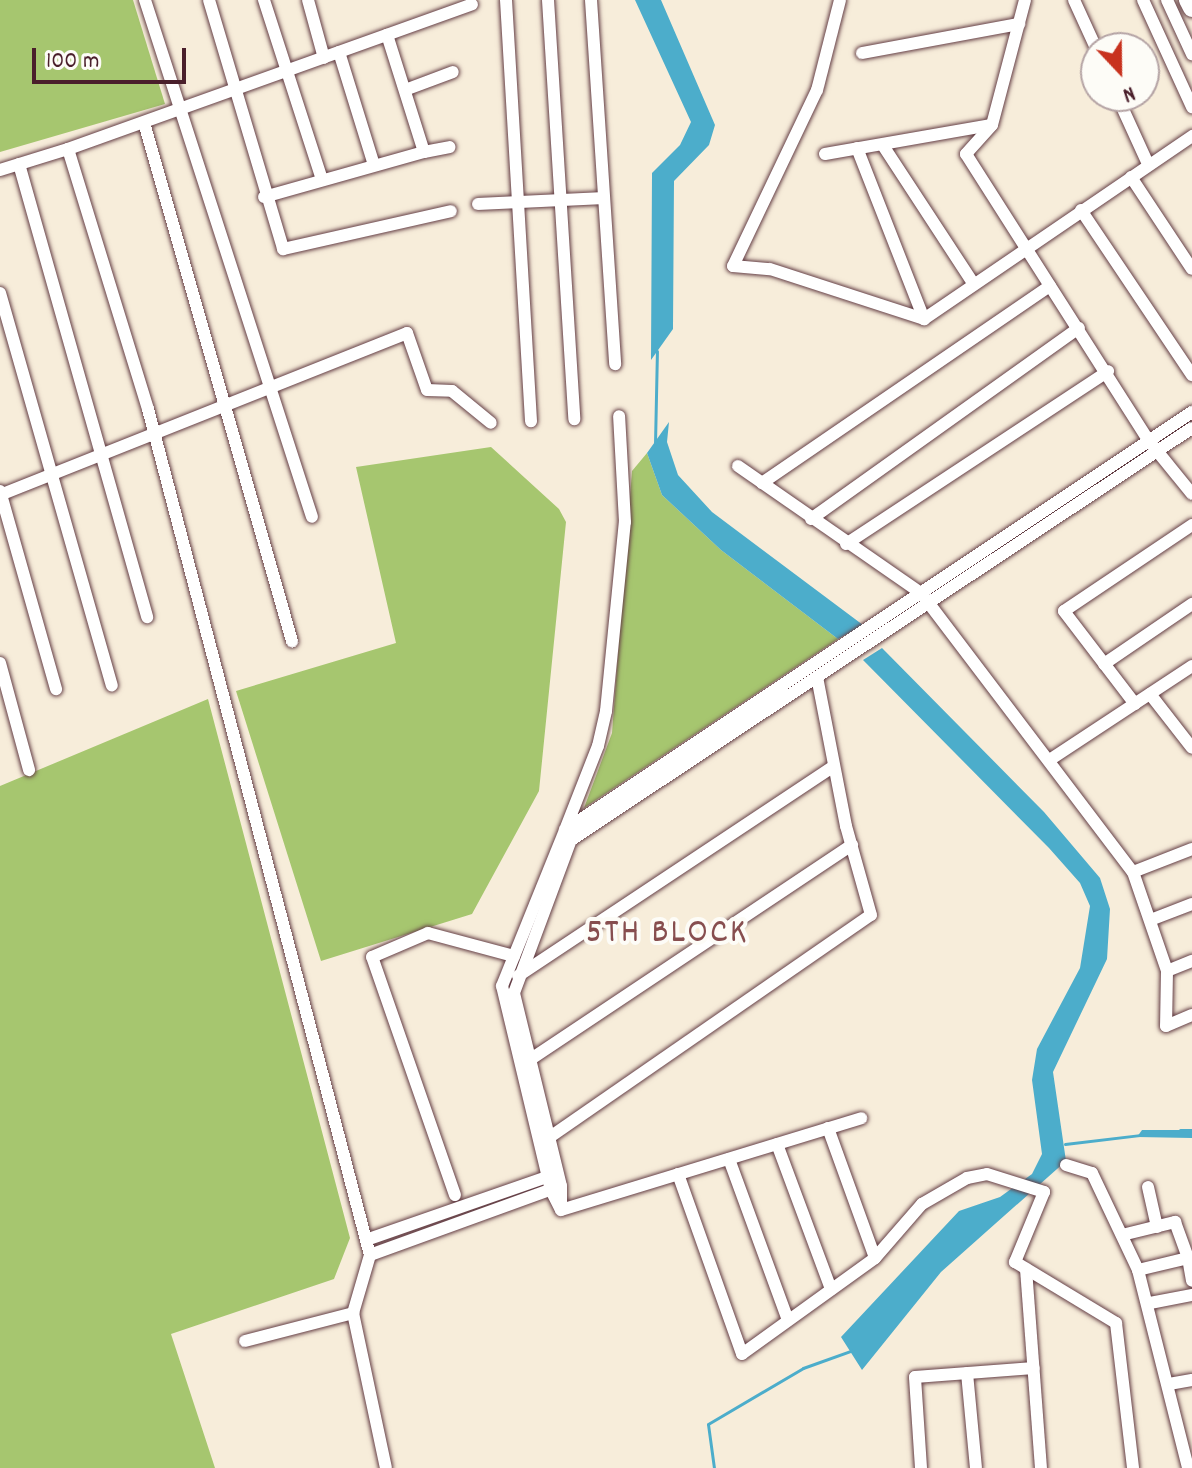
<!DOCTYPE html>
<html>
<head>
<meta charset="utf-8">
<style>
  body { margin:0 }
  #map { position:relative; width:1192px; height:1468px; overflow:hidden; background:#f7edda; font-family:Dekko,sans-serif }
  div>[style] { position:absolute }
  .green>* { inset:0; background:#a6c66f }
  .water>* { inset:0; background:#4cadcb }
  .stream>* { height:3px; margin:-1.5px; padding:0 1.5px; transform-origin:1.5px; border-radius:1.5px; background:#4cadcb }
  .roads { filter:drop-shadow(0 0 2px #643e45) drop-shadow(0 0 2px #643e45) }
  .minor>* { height:12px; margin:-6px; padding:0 6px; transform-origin:6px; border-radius:6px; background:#fff }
  .highway>* { height:18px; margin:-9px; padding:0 9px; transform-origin:9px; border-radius:9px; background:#fff }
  span { translate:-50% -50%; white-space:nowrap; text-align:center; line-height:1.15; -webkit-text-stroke:8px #fdfcf7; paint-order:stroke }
  .quarter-label { font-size:36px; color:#874e4f; letter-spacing:2px }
  .north { position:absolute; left:1080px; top:32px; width:80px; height:80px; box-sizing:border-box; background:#fdfcf7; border:2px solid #b5a4a5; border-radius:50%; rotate:158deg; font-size:22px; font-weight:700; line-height:32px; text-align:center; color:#4a1f2b }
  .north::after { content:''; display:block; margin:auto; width:28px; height:36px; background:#c8321e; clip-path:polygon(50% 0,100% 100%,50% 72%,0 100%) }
  .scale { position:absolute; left:32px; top:48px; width:154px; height:36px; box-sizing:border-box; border:4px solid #4a1f2b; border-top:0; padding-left:10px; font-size:24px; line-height:28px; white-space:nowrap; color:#4a1f2b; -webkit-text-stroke:6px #fdfcf7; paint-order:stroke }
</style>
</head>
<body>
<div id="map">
  <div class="green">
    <i style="clip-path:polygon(0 0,133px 0,165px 104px,0 152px)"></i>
    <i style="clip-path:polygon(491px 447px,559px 509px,566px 522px,539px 791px,472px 914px,321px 961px,236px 691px,396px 643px,356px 467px)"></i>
    <i style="clip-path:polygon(647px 453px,662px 495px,721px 550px,838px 639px,584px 808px,612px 733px,632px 471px)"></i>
    <i style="clip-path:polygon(208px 699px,350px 1238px,334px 1279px,171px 1334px,215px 1468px,0 1468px,0 786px)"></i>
  </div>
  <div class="water">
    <i style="clip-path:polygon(635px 0,661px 0,715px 125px,709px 145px,674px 181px,673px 329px,651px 360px,652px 173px,680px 145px,691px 122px)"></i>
    <i style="clip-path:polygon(669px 422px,667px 442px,678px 475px,712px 512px,863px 625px,838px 639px,721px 550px,662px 495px,647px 453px)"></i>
    <i style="clip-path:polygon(882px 648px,1044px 812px,1100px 878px,1110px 909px,1107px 959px,1053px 1072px,1066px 1161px,941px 1272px,862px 1370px,841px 1337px,959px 1211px,1000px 1197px,1032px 1174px,1042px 1154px,1032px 1080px,1037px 1049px,1080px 968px,1090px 906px,1080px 883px,1049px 848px,863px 660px)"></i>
    <i style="clip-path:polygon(1142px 1130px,1192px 1130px,1192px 1138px,1137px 1137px)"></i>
  </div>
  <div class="stream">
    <i style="left:655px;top:444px;width:93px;rotate:-88.8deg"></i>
    <i style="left:1180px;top:1130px;width:12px"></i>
    <i style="left:1065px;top:1144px;width:77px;rotate:-6.8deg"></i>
    <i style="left:714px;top:1468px;width:44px;rotate:-97.8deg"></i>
    <i style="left:708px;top:1424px;width:110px;rotate:-30.5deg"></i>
    <i style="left:803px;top:1368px;width:53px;rotate:-19.8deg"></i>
  </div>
  <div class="roads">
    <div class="minor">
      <i style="left:145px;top:0;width:543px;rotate:72.1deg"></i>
      <i style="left:209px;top:0;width:260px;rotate:73.4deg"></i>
      <i style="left:283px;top:249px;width:172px;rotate:-12.7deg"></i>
      <i style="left:264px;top:0;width:189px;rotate:72.1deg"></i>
      <i style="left:308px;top:0;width:60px;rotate:74.6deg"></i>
      <i style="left:506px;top:0;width:422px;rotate:86.6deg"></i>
      <i style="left:548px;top:0;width:420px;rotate:86.4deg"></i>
      <i style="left:591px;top:0;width:365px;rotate:86.2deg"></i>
      <i style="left:840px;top:0;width:93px;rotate:104.3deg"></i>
      <i style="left:817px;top:90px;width:195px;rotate:115.5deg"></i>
      <i style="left:733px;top:266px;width:37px;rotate:5deg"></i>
      <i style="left:770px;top:269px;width:162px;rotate:18deg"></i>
      <i style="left:1025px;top:0;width:129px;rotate:104.8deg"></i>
      <i style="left:992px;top:125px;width:39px;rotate:132deg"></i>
      <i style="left:966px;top:154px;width:340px;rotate:57.5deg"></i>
      <i style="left:1149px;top:441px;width:68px;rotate:50.9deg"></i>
      <i style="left:1074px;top:0;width:53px;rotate:65.4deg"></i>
      <i style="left:1143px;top:0;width:118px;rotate:65.4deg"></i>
      <i style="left:1167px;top:0;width:60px;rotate:65.2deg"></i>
      <i style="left:339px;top:52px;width:118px;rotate:72.8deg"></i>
      <i style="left:862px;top:53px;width:160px;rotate:-10.5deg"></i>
      <i style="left:405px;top:90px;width:51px;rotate:-20.6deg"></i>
      <i style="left:1117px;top:96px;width:75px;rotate:65.5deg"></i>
      <i style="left:145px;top:126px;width:536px;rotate:74.07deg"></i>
      <i style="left:884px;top:147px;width:163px;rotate:56.8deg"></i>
      <i style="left:857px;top:148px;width:184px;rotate:68.6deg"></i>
      <i style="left:68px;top:149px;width:429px;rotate:-19.7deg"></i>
      <i style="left:424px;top:152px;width:26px;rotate:-11deg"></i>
      <i style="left:825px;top:154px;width:169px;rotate:-9.9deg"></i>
      <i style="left:19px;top:164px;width:471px;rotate:74.2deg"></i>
      <i style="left:0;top:170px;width:71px;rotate:-17.2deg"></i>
      <i style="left:68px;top:149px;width:272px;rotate:72.9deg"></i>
      <i style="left:148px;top:409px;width:875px;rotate:75.3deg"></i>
      <i style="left:370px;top:1255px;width:60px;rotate:106.3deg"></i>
      <i style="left:353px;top:1313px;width:158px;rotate:78deg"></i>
      <i style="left:1131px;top:177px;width:110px;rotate:56.5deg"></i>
      <i style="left:264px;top:197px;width:166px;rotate:-15.7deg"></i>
      <i style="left:424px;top:152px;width:123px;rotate:-107.5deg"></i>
      <i style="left:478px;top:204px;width:126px;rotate:-2.7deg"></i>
      <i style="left:1081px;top:210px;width:199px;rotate:56.1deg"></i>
      <i style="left:0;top:293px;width:408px;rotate:74.1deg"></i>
      <i style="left:924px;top:319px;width:325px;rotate:-34.3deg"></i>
      <i style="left:738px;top:466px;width:223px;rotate:34.8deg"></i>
      <i style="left:921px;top:593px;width:350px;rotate:52.8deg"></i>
      <i style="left:1133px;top:872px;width:105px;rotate:71deg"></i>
      <i style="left:1167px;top:971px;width:55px;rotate:91deg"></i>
      <i style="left:1166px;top:1026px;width:28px;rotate:-23deg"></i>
      <i style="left:762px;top:483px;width:349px;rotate:-34.4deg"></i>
      <i style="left:0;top:491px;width:206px;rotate:74.2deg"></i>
      <i style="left:0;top:495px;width:438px;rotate:-21.7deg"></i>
      <i style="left:407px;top:333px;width:60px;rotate:70.7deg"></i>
      <i style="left:427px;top:390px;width:25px;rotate:2deg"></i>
      <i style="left:452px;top:391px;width:50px;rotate:39.4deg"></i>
      <i style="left:811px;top:519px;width:329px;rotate:-35.5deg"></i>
      <i style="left:846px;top:544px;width:314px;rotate:-33.4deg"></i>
      <i style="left:0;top:663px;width:111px;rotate:74.8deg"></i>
      <i style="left:1104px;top:664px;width:107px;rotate:-34.3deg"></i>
      <i style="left:1150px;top:694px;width:68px;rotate:52.1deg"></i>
      <i style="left:1135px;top:704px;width:117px;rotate:-127.4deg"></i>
      <i style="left:1064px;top:611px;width:154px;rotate:-33.9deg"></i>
      <i style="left:1051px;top:759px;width:169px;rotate:-33.4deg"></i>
      <i style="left:565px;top:830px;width:90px;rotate:-68.6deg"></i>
      <i style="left:598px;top:746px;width:36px;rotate:-77deg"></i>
      <i style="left:606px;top:711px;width:190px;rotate:-84.3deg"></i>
      <i style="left:625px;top:522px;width:106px;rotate:-93.2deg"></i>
      <i style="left:1133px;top:872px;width:63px;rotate:-21.3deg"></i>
      <i style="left:1153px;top:919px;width:42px;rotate:-21deg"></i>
      <i style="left:1167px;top:971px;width:27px;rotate:-22deg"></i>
      <i style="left:518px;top:976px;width:379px;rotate:-33.6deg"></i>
      <i style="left:531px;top:1059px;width:386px;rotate:-33.7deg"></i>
      <i style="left:828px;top:1128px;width:138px;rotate:70.1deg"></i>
      <i style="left:875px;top:1258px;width:72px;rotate:-49deg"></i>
      <i style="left:922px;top:1204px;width:52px;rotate:-30deg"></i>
      <i style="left:967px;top:1178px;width:20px;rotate:-11deg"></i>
      <i style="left:987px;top:1174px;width:60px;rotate:17.5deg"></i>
      <i style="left:1044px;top:1192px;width:76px;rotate:112.5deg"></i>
      <i style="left:1015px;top:1262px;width:118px;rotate:31.1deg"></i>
      <i style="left:1116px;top:1323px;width:146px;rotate:83.3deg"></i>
      <i style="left:550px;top:1137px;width:390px;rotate:-34.7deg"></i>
      <i style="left:871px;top:915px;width:92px;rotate:-105.7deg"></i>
      <i style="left:846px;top:826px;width:152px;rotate:-101deg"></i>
      <i style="left:777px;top:1144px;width:155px;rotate:69.6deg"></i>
      <i style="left:729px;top:1159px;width:171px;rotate:69.9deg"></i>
      <i style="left:1066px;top:1165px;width:27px;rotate:17deg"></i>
      <i style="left:1092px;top:1173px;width:107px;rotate:64.6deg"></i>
      <i style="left:1138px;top:1270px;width:204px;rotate:75.8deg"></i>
      <i style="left:678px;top:1174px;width:191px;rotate:70.4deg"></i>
      <i style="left:742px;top:1354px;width:164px;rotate:-35.8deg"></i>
      <i style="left:1148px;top:1187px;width:41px;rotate:77.3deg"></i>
      <i style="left:455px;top:1195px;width:252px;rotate:-109.2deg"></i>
      <i style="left:372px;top:957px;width:61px;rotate:-23.2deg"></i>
      <i style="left:428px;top:933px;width:89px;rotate:15deg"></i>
      <i style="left:561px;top:1207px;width:21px;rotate:-90deg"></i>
      <i style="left:561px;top:1186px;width:199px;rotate:-103.7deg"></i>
      <i style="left:514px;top:993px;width:163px;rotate:-69.6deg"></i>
      <i style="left:571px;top:840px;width:745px;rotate:-33.56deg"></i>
      <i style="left:561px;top:1210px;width:22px;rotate:-117deg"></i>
      <i style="left:551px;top:1190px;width:210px;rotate:-103.5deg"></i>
      <i style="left:502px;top:986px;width:168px;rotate:-68deg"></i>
      <i style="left:565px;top:830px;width:754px;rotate:-33.69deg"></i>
      <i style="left:561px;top:1210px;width:314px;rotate:-17deg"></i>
      <i style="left:1122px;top:1235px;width:55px;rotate:-13.8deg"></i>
      <i style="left:1175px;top:1222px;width:38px;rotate:70deg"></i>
      <i style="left:366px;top:1240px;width:201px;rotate:-19.2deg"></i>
      <i style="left:370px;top:1255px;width:200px;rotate:-19.9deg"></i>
      <i style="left:1026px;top:1269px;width:200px;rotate:85.7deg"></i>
      <i style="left:1138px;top:1270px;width:51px;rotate:-13.5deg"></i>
      <i style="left:1188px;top:1258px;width:23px;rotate:80deg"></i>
      <i style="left:1150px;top:1303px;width:43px;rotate:-10.8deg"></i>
      <i style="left:245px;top:1341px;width:112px;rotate:-14.5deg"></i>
      <i style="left:967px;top:1373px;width:95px;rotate:84.6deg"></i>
      <i style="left:1169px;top:1384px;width:23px;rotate:-10deg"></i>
      <i style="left:921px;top:1468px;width:91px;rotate:-93.8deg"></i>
      <i style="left:915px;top:1377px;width:119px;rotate:-4.3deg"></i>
    </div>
    <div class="highway">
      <i style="left:1188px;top:0;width:9px;rotate:63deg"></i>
    </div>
  </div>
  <div class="quarter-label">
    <span style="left:667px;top:935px">5TH BLOCK</span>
  </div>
  <div class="north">N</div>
  <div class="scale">100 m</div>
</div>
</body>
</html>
